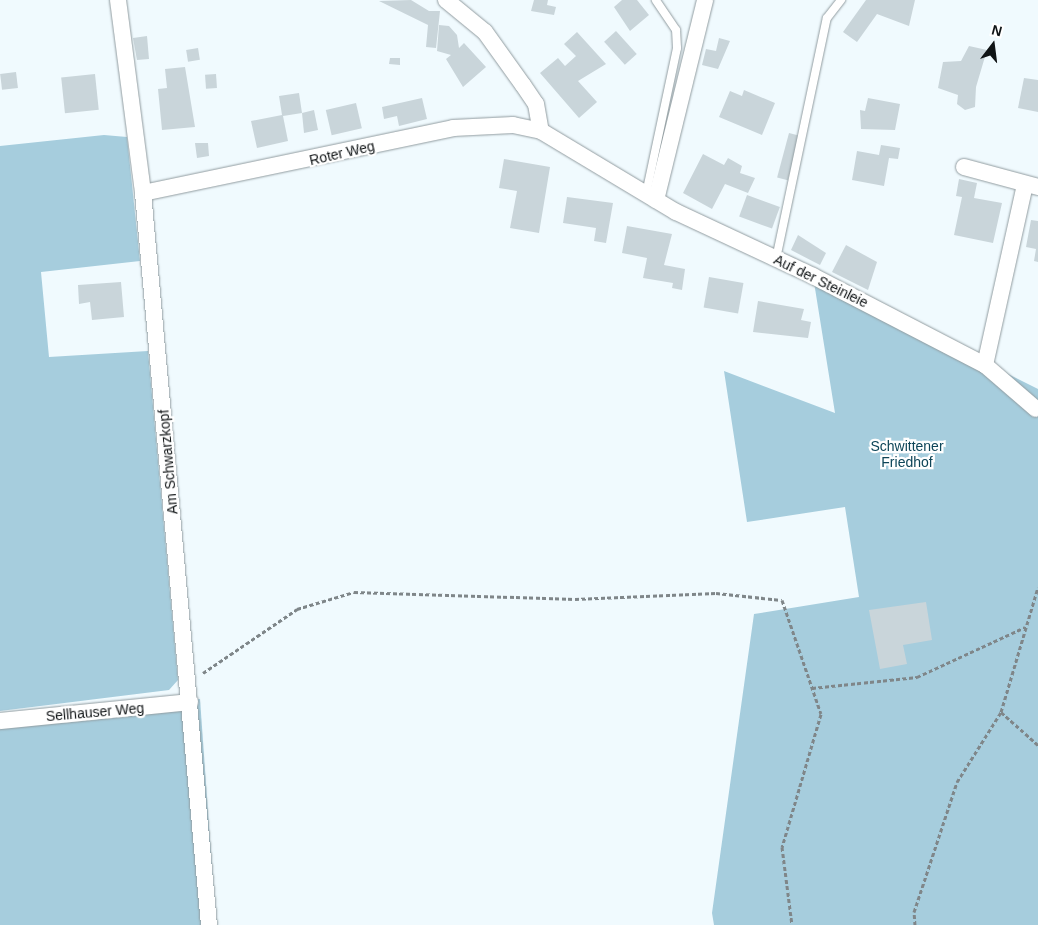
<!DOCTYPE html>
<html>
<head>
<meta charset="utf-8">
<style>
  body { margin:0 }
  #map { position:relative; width:1038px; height:925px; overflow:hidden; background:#f0fafe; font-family:Helvetica,sans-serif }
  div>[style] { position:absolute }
  .green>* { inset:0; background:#a6cddd }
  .building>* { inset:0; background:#c9d5da; transform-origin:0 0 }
  .path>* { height:3px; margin-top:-1.5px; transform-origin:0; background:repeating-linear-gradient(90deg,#7f8689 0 4px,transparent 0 6.5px) }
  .roads { filter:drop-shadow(0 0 1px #919ca0) drop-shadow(0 0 1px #919ca0) }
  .service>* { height:8px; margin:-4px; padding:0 4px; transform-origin:4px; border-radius:4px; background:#fff }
  .minor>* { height:16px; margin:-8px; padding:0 8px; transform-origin:8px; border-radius:8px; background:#fff }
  span { translate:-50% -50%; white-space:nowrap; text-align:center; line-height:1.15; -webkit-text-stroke:4.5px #fff; paint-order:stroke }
  .street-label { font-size:14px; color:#101416 }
  .park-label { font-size:14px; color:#0d4558 }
  .north { position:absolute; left:968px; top:20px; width:50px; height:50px; -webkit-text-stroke:4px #fff; paint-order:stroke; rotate:15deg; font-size:14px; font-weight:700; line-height:20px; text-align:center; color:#101416 }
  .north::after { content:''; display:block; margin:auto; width:18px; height:22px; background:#101416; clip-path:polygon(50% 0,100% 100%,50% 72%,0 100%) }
</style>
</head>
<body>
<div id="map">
  <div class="green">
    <i style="clip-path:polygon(104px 135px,127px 137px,140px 261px,41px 272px,49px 357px,148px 351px,178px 680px,169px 690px,0 711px,0 146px)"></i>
    <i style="clip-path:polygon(813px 276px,1038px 389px,1038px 925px,714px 925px,712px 913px,754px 614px,859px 597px,845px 507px,747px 522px,724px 371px,835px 413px)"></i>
    <i style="clip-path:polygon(200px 699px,216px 925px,0 925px,0 722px)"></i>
  </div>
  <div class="building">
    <i style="clip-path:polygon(411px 0,429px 11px,440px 11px,436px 48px,426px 47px,428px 25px,379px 1px)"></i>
    <i style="clip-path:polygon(534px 0,548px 0,547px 5px,556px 7px,554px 15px,531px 11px)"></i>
    <i style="clip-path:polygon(622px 0,637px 0,649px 15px,630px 31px,614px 7px)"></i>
    <i style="clip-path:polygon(866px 0,915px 0,909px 26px,877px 14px,857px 42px,843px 32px)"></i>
    <i style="clip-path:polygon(439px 25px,449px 26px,457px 35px,459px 48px,464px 43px,486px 67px,463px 87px,446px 59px,451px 55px,437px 51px)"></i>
    <i style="left:616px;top:31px;width:31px;height:16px;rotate:48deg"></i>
    <i style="clip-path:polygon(577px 32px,606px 64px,578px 81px,597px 102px,579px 118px,540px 73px,558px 58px,565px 66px,576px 56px,564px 44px)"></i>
    <i style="clip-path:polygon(147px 36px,149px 59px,137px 60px,133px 38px)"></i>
    <i style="clip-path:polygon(719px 38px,730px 41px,718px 69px,702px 65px,706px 49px,716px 51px)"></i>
    <i style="clip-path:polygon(969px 46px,987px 50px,976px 87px,975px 107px,965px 110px,957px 104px,958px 95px,938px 88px,943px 62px,961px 61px)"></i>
    <i style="left:198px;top:48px;width:12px;height:12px;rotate:81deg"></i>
    <i style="clip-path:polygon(390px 58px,400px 58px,400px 65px,389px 64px)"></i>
    <i style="clip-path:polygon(185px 67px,195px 127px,162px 130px,158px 89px,167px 88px,165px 69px)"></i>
    <i style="left:16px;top:72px;width:16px;height:16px;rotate:83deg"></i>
    <i style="left:95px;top:74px;width:36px;height:34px;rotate:84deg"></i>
    <i style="left:216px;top:74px;width:14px;height:11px;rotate:86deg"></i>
    <i style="clip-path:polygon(1024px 78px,1038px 80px,1038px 112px,1018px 108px)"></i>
    <i style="clip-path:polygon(744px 90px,775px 103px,762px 135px,719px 117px,730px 91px,742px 96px)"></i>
    <i style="clip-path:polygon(299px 93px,302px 113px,283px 116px,288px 141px,257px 148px,251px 121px,282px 115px,279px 96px)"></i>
    <i style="clip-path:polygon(422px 98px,427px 119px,399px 126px,397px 116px,384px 119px,382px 107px)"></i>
    <i style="clip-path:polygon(868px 98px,900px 104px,895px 130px,861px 129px,860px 110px,865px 111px)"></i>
    <i style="left:356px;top:103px;width:26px;height:31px;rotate:77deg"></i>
    <i style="clip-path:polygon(314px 110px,318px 130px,304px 133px,302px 113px)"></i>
    <i style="left:789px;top:133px;width:11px;height:46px;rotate:15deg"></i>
    <i style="clip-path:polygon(195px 143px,208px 143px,209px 156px,197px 158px)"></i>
    <i style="clip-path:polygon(881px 145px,900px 148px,898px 159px,889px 158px,884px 186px,852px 180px,857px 151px,879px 155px)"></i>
    <i style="clip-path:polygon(703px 154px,724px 165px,728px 158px,742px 166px,740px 173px,755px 178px,748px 193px,725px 184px,712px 209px,683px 193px)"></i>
    <i style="clip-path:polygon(504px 159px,550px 167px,539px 233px,510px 228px,517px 191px,499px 188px)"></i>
    <i style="clip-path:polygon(959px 179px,977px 183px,974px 198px,1002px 203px,993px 243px,954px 235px,962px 197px,956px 196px)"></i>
    <i style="left:747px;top:195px;width:35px;height:23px;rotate:20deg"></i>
    <i style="clip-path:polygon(567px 197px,613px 203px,606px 243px,594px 241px,596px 228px,563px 223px)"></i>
    <i style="clip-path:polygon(1031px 220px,1038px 221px,1038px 262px,1034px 261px,1036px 249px,1026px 247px)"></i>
    <i style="clip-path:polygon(627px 226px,672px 234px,664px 265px,685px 269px,682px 290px,672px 288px,673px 283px,643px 278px,647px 258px,622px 253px)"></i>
    <i style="clip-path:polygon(798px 235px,826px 253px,820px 265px,791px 250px)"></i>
    <i style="clip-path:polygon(846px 245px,877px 262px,868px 290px,832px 272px)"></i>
    <i style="left:709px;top:277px;width:35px;height:31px;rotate:10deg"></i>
    <i style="clip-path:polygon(121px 282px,124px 317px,92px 320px,90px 302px,79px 304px,78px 285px)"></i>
    <i style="clip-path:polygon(758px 301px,804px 309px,801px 320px,811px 322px,808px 338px,753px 332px)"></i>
    <i style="clip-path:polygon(926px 602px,932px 640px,903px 645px,907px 664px,880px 669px,869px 610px)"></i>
  </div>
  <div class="path">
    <i style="left:203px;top:673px;width:114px;rotate:-34.2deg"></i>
    <i style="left:297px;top:609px;width:59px;rotate:-16.6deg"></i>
    <i style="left:354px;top:592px;width:221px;rotate:1.8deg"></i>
    <i style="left:575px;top:599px;width:141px;rotate:-2.4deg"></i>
    <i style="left:716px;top:593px;width:66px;rotate:6.1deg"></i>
    <i style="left:782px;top:600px;width:120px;rotate:71.1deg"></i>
    <i style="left:821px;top:714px;width:139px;rotate:106.3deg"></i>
    <i style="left:782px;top:847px;width:79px;rotate:82.7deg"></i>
    <i style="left:812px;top:688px;width:106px;rotate:-6deg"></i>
    <i style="left:917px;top:677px;width:119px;rotate:-24.8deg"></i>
    <i style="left:1001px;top:712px;width:50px;rotate:41.7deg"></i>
    <i style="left:915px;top:925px;width:13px;rotate:-94deg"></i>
    <i style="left:914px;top:912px;width:137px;rotate:-71.7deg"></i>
    <i style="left:957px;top:782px;width:83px;rotate:-57.8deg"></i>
    <i style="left:1001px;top:712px;width:130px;rotate:-73.5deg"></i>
  </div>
  <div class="roads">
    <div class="service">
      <i style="left:646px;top:194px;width:149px;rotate:-78deg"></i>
      <i style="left:677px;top:48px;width:18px;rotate:-93deg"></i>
      <i style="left:676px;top:30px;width:36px;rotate:-124deg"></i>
      <i style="left:776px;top:259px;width:246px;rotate:-78.1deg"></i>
      <i style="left:827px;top:18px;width:23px;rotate:-52deg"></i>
    </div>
    <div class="minor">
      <i style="left:118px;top:0;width:195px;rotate:82.6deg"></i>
      <i style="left:143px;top:193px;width:735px;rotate:84.85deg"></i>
      <i style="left:446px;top:0;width:50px;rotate:39.4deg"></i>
      <i style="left:485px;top:32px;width:65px;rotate:54.4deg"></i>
      <i style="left:523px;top:85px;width:23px;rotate:56deg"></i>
      <i style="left:536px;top:104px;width:27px;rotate:80deg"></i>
      <i style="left:541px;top:131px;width:157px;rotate:31deg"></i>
      <i style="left:676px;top:212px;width:151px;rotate:25deg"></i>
      <i style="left:813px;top:276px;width:194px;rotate:27.4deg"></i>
      <i style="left:985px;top:365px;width:67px;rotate:40.8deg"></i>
      <i style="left:964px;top:167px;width:77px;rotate:15.1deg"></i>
      <i style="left:143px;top:193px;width:317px;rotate:-11.8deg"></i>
      <i style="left:453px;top:128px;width:60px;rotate:-2.9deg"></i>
      <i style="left:513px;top:125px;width:29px;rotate:12deg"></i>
      <i style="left:656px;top:200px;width:206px;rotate:-76.2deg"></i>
      <i style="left:985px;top:365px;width:185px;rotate:-77.5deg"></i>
      <i style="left:0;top:721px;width:191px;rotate:-5.7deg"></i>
    </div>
  </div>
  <div class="street-label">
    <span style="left:342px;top:153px;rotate:-13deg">Roter Weg</span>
    <span style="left:821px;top:281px;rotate:26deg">Auf der Steinleie</span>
    <span style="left:168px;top:462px;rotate:-95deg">Am Schwarzkopf</span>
    <span style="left:95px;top:712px;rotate:-5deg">Sellhauser Weg</span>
  </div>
  <div class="park-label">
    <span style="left:907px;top:454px">Schwittener<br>Friedhof</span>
  </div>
  <div class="north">N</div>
</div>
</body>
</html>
